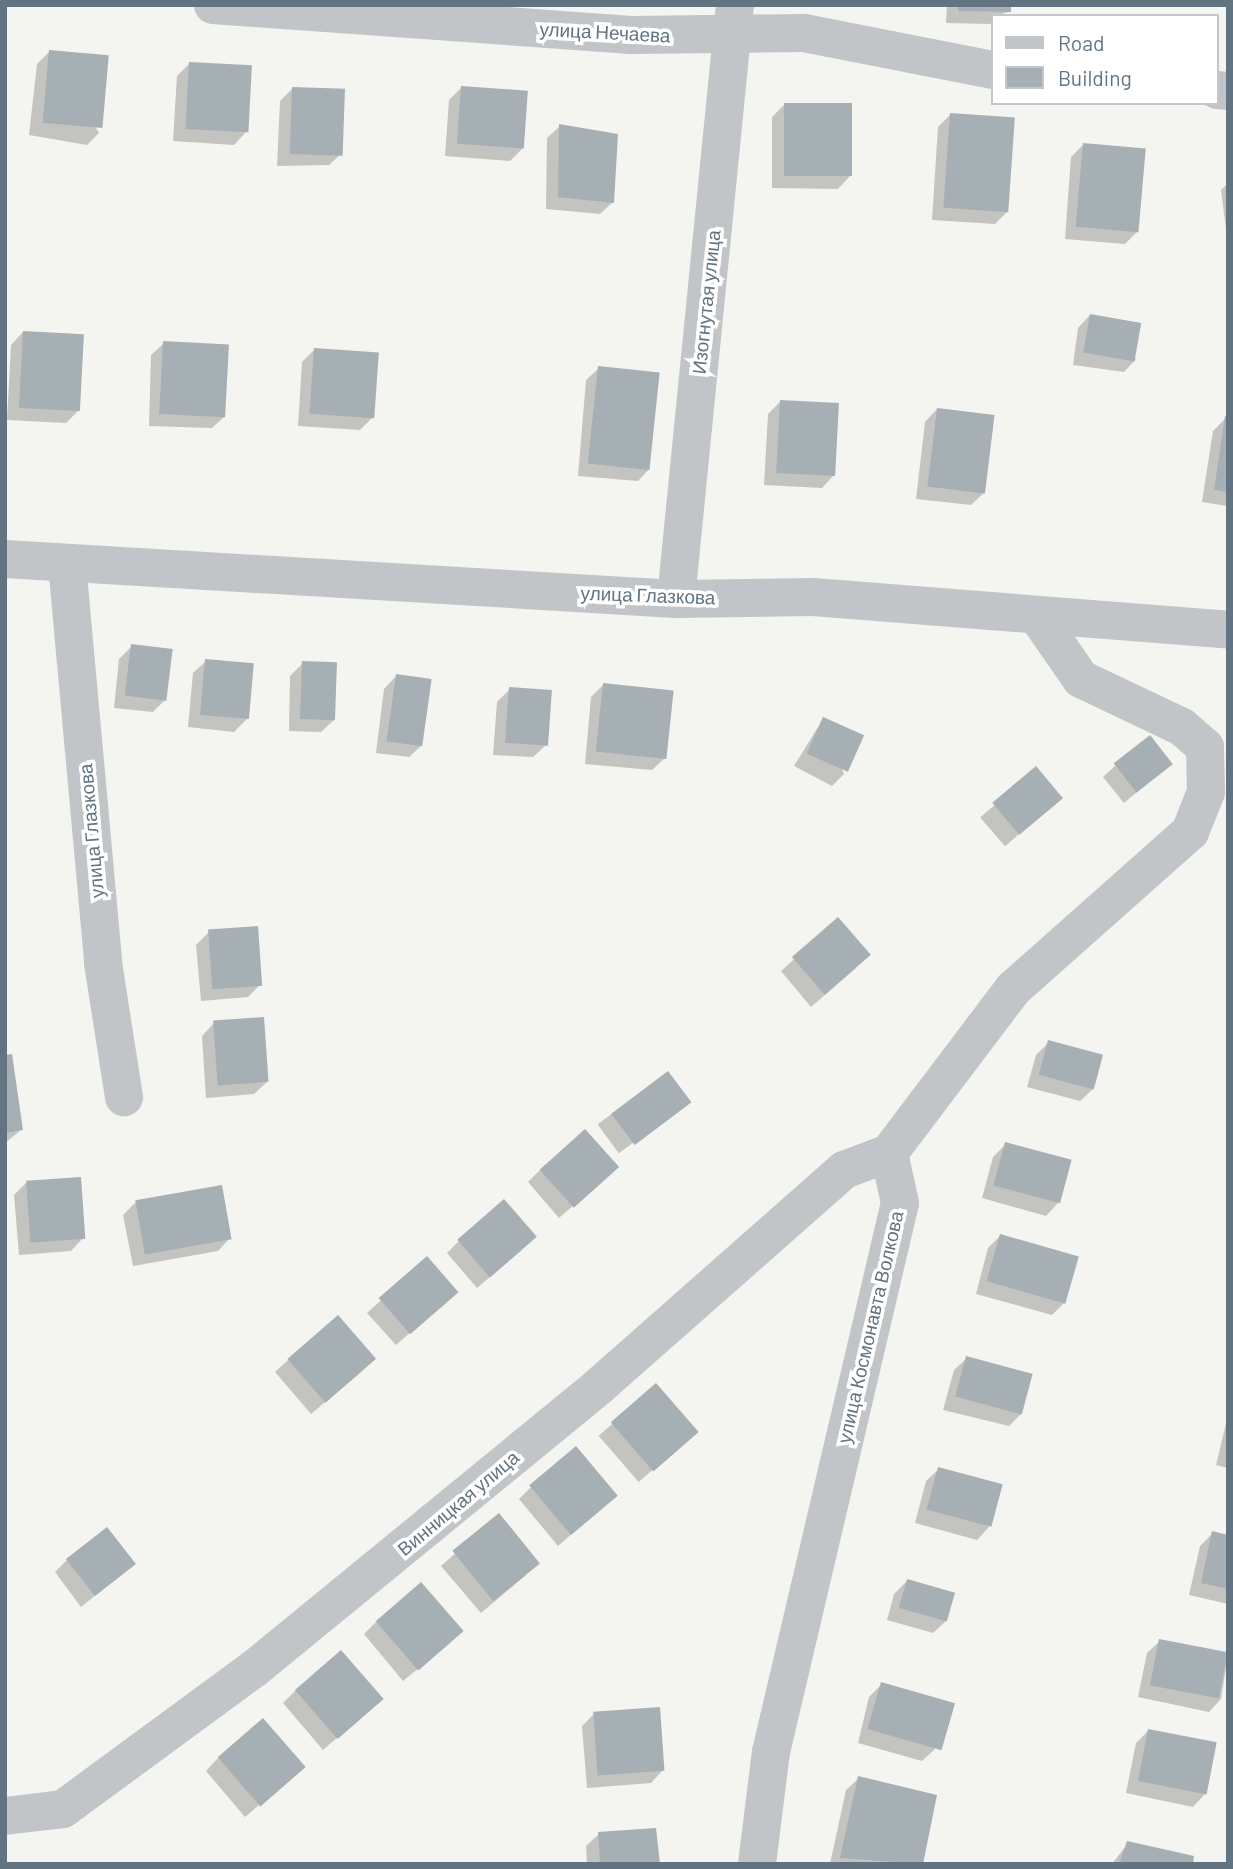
<!DOCTYPE html>
<html>
<head>
<meta charset="utf-8">
<style>
  body { margin:0 }
  #map { position:relative; width:1233px; height:1869px; overflow:hidden; background:#f4f4f0; font-family:Barlow,sans-serif }
  div>[style] { position:absolute }
  .shadow>* { inset:0; background:#0003; transform-origin:0 0 }
  .building>* { inset:0; background:#a6afb4; transform-origin:0 0 }
  .minor>* { height:38px; margin:-19px; padding:0 19px; transform-origin:19px; border-radius:19px; background:#c1c5c8 }
  span { translate:-50% -50%; white-space:nowrap; text-align:center; line-height:1.15; -webkit-text-stroke:7px #fff; paint-order:stroke }
  .street-label { font-size:19px; color:#627482 }
  .frame { position:absolute; inset:0; border:7px solid #627482; pointer-events:none }
  .legend { position:absolute; left:991px; top:14px; width:228px; height:91px; box-sizing:border-box; background:#fff; border:2px solid #c0c7cd; margin:0; padding:9px 12px; list-style:none; font-size:21px; color:#627482 }
  .legend li { display:flex; align-items:center; gap:14px; height:35px }
  .legend b { width:35px; border:2px solid #c0c7cd }
</style>
</head>
<body>
<div id="map">
  <div class="shadow">
    <i style="clip-path:polygon(947px 5px,1009px 5px,1009px 12px,993px 16px,993px 24px,946px 23px)"></i>
    <i style="clip-path:polygon(50px 51px,99px 133px,87px 145px,29px 135px,37px 64px)"></i>
    <i style="clip-path:polygon(189px 64px,246px 132px,234px 145px,173px 141px,177px 76px)"></i>
    <i style="clip-path:polygon(461px 88px,523px 148px,510px 161px,445px 156px,449px 100px)"></i>
    <i style="clip-path:polygon(292px 89px,342px 153px,329px 165px,277px 166px,280px 101px)"></i>
    <i style="clip-path:polygon(784px 105px,850px 176px,838px 189px,772px 188px,772px 117px)"></i>
    <i style="clip-path:polygon(951px 114px,1008px 211px,995px 224px,932px 220px,938px 127px)"></i>
    <i style="clip-path:polygon(560px 126px,613px 202px,600px 214px,546px 209px,547px 138px)"></i>
    <i style="clip-path:polygon(1083px 145px,1138px 231px,1125px 244px,1065px 239px,1071px 157px)"></i>
    <i style="clip-path:polygon(1228px 183px,1228px 245px,1221px 190px)"></i>
    <i style="clip-path:polygon(1090px 315px,1136px 359px,1124px 372px,1073px 365px,1078px 328px)"></i>
    <i style="clip-path:polygon(23px 332px,78px 411px,66px 423px,7px 420px,11px 345px)"></i>
    <i style="clip-path:polygon(164px 343px,225px 416px,212px 428px,149px 426px,151px 355px)"></i>
    <i style="clip-path:polygon(314px 350px,373px 417px,360px 430px,298px 426px,302px 362px)"></i>
    <i style="clip-path:polygon(599px 368px,650px 468px,638px 481px,578px 476px,586px 380px)"></i>
    <i style="clip-path:polygon(780px 402px,834px 475px,822px 488px,764px 485px,768px 414px)"></i>
    <i style="clip-path:polygon(937px 409px,984px 493px,971px 505px,916px 499px,925px 422px)"></i>
    <i style="clip-path:polygon(1226px 418px,1228px 418px,1228px 506px,1202px 502px,1213px 431px)"></i>
    <i style="clip-path:polygon(132px 646px,166px 699px,153px 712px,114px 708px,119px 659px)"></i>
    <i style="clip-path:polygon(206px 661px,247px 719px,234px 732px,188px 727px,193px 673px)"></i>
    <i style="clip-path:polygon(303px 663px,334px 720px,321px 732px,289px 731px,290px 676px)"></i>
    <i style="clip-path:polygon(396px 676px,422px 745px,409px 757px,376px 753px,384px 689px)"></i>
    <i style="clip-path:polygon(604px 684px,665px 758px,652px 770px,585px 764px,591px 697px)"></i>
    <i style="clip-path:polygon(510px 689px,546px 745px,533px 757px,493px 755px,497px 702px)"></i>
    <i style="clip-path:polygon(823px 719px,844px 774px,832px 786px,794px 766px)"></i>
    <i style="clip-path:polygon(1171px 764px,1124px 803px,1103px 777px,1116px 765px)"></i>
    <i style="left:1036px;top:769px;width:38px;height:74px;rotate:49deg"></i>
    <i style="clip-path:polygon(838px 920px,856px 968px,811px 1007px,781px 971px)"></i>
    <i style="clip-path:polygon(209px 932px,260px 985px,248px 997px,201px 1001px,196px 945px)"></i>
    <i style="clip-path:polygon(214px 1023px,267px 1082px,254px 1094px,206px 1098px,202px 1036px)"></i>
    <i style="clip-path:polygon(1049px 1042px,1093px 1089px,1080px 1101px,1027px 1087px,1036px 1055px)"></i>
    <i style="clip-path:polygon(5px 1057px,21px 1130px,5px 1143px)"></i>
    <i style="left:668px;top:1073px;width:36px;height:87px;rotate:54deg"></i>
    <i style="clip-path:polygon(1006px 1144px,1058px 1203px,1046px 1216px,982px 1198px,993px 1157px)"></i>
    <i style="clip-path:polygon(540px 1170px,604px 1179px,559px 1218px,528px 1182px)"></i>
    <i style="clip-path:polygon(26px 1183px,83px 1238px,71px 1251px,19px 1255px,14px 1195px)"></i>
    <i style="clip-path:polygon(136px 1202px,230px 1238px,218px 1251px,133px 1266px,123px 1215px)"></i>
    <i style="clip-path:polygon(1001px 1235px,1065px 1302px,1052px 1315px,976px 1294px,988px 1248px)"></i>
    <i style="clip-path:polygon(459px 1241px,522px 1250px,477px 1288px,447px 1253px)"></i>
    <i style="clip-path:polygon(427px 1259px,443px 1304px,396px 1345px,367px 1313px)"></i>
    <i style="clip-path:polygon(967px 1358px,1021px 1414px,1009px 1426px,943px 1410px,954px 1370px)"></i>
    <i style="clip-path:polygon(288px 1360px,361px 1372px,311px 1414px,275px 1372px)"></i>
    <i style="left:656px;top:1386px;width:61px;height:76px;rotate:49deg"></i>
    <i style="clip-path:polygon(1228px 1415px,1228px 1468px,1216px 1465px)"></i>
    <i style="clip-path:polygon(939px 1469px,989px 1527px,977px 1540px,915px 1523px,926px 1481px)"></i>
    <i style="clip-path:polygon(531px 1487px,615px 1496px,558px 1546px,519px 1499px)"></i>
    <i style="clip-path:polygon(498px 1516px,526px 1575px,481px 1613px,441px 1566px)"></i>
    <i style="clip-path:polygon(1213px 1533px,1228px 1537px,1228px 1604px,1189px 1595px,1200px 1546px)"></i>
    <i style="clip-path:polygon(67px 1560px,134px 1564px,81px 1607px,55px 1572px)"></i>
    <i style="clip-path:polygon(907px 1581px,946px 1621px,933px 1633px,887px 1620px,894px 1594px)"></i>
    <i style="clip-path:polygon(376px 1622px,448px 1644px,403px 1681px,364px 1634px)"></i>
    <i style="clip-path:polygon(1160px 1641px,1228px 1655px,1221px 1699px,1209px 1712px,1138px 1697px,1147px 1653px)"></i>
    <i style="clip-path:polygon(882px 1684px,935px 1749px,922px 1761px,858px 1743px,869px 1697px)"></i>
    <i style="clip-path:polygon(296px 1690px,381px 1699px,323px 1750px,283px 1703px)"></i>
    <i style="clip-path:polygon(594px 1714px,663px 1770px,651px 1783px,587px 1788px,582px 1726px)"></i>
    <i style="clip-path:polygon(1148px 1731px,1205px 1794px,1193px 1807px,1126px 1793px,1136px 1743px)"></i>
    <i style="clip-path:polygon(218px 1758px,303px 1767px,245px 1817px,206px 1771px)"></i>
    <i style="clip-path:polygon(859px 1778px,921px 1864px,830px 1864px,846px 1790px)"></i>
    <i style="clip-path:polygon(599px 1834px,658px 1864px,587px 1864px,586px 1846px)"></i>
    <i style="clip-path:polygon(1128px 1843px,1191px 1864px,1112px 1864px)"></i>
  </div>
  <div class="building">
    <i style="clip-path:polygon(958px 5px,1011px 5px,1011px 12px,958px 11px)"></i>
    <i style="left:49px;top:50px;width:60px;height:73px;rotate:5deg"></i>
    <i style="left:189px;top:62px;width:63px;height:67px;rotate:3deg"></i>
    <i style="left:461px;top:86px;width:67px;height:58px;rotate:4deg"></i>
    <i style="left:292px;top:87px;width:53px;height:67px;rotate:2deg"></i>
    <i style="left:784px;top:103px;width:68px;height:73px"></i>
    <i style="left:950px;top:113px;width:65px;height:95px;rotate:4deg"></i>
    <i style="clip-path:polygon(559px 124px,618px 134px,614px 203px,558px 197px)"></i>
    <i style="left:1083px;top:143px;width:63px;height:84px;rotate:5deg"></i>
    <i style="left:1090px;top:314px;width:52px;height:39px;rotate:10deg"></i>
    <i style="left:23px;top:331px;width:61px;height:77px;rotate:3deg"></i>
    <i style="left:163px;top:341px;width:66px;height:73px;rotate:3deg"></i>
    <i style="left:314px;top:348px;width:65px;height:66px;rotate:4deg"></i>
    <i style="left:598px;top:366px;width:62px;height:98px;rotate:6deg"></i>
    <i style="left:780px;top:400px;width:59px;height:73px;rotate:3deg"></i>
    <i style="left:937px;top:408px;width:58px;height:79px;rotate:7deg"></i>
    <i style="clip-path:polygon(1225px 416px,1228px 417px,1228px 492px,1214px 490px)"></i>
    <i style="left:131px;top:644px;width:42px;height:52px;rotate:7deg"></i>
    <i style="left:205px;top:659px;width:49px;height:56px;rotate:5deg"></i>
    <i style="left:302px;top:661px;width:35px;height:58px;rotate:2deg"></i>
    <i style="left:396px;top:674px;width:36px;height:68px;rotate:8deg"></i>
    <i style="left:603px;top:683px;width:71px;height:69px;rotate:6deg"></i>
    <i style="left:509px;top:687px;width:43px;height:56px;rotate:4deg"></i>
    <i style="left:823px;top:717px;width:45px;height:40px;rotate:24deg"></i>
    <i style="left:1150px;top:735px;width:37px;height:46px;rotate:52deg"></i>
    <i style="left:1036px;top:766px;width:42px;height:57px;rotate:50deg"></i>
    <i style="left:838px;top:917px;width:50px;height:61px;rotate:49deg"></i>
    <i style="left:258px;top:926px;width:60px;height:50px;rotate:86deg"></i>
    <i style="left:264px;top:1017px;width:65px;height:51px;rotate:86deg"></i>
    <i style="left:1048px;top:1040px;width:57px;height:36px;rotate:15deg"></i>
    <i style="clip-path:polygon(12px 1054px,23px 1130px,5px 1133px,5px 1055px)"></i>
    <i style="left:668px;top:1071px;width:39px;height:71px;rotate:53deg"></i>
    <i style="left:585px;top:1129px;width:51px;height:61px;rotate:48deg"></i>
    <i style="left:1005px;top:1142px;width:69px;height:45px;rotate:15deg"></i>
    <i style="left:81px;top:1177px;width:62px;height:55px;rotate:86deg"></i>
    <i style="left:222px;top:1185px;width:55px;height:88px;rotate:80deg"></i>
    <i style="left:504px;top:1199px;width:50px;height:62px;rotate:49deg"></i>
    <i style="left:1000px;top:1234px;width:82px;height:49px;rotate:16deg"></i>
    <i style="left:427px;top:1256px;width:48px;height:64px;rotate:49deg"></i>
    <i style="left:338px;top:1315px;width:58px;height:67px;rotate:49deg"></i>
    <i style="left:966px;top:1356px;width:69px;height:42px;rotate:15deg"></i>
    <i style="left:656px;top:1383px;width:65px;height:60px;rotate:49deg"></i>
    <i style="left:576px;top:1446px;width:65px;height:61px;rotate:50deg"></i>
    <i style="left:938px;top:1467px;width:67px;height:44px;rotate:15deg"></i>
    <i style="left:499px;top:1513px;width:65px;height:60px;rotate:51deg"></i>
    <i style="left:107px;top:1527px;width:47px;height:52px;rotate:52deg"></i>
    <i style="clip-path:polygon(1212px 1531px,1228px 1535px,1228px 1589px,1201px 1583px)"></i>
    <i style="left:907px;top:1579px;width:50px;height:30px;rotate:16deg"></i>
    <i style="left:421px;top:1582px;width:65px;height:60px;rotate:49deg"></i>
    <i style="left:1159px;top:1639px;width:70px;height:47px;rotate:11deg"></i>
    <i style="left:341px;top:1650px;width:65px;height:61px;rotate:49deg"></i>
    <i style="left:881px;top:1682px;width:77px;height:49px;rotate:16deg"></i>
    <i style="left:660px;top:1707px;width:64px;height:67px;rotate:86deg"></i>
    <i style="left:263px;top:1718px;width:65px;height:60px;rotate:49deg"></i>
    <i style="left:1148px;top:1729px;width:70px;height:53px;rotate:11deg"></i>
    <i style="clip-path:polygon(858px 1776px,937px 1795px,923px 1864px,840px 1858px)"></i>
    <i style="clip-path:polygon(656px 1828px,660px 1864px,600px 1864px,598px 1832px)"></i>
    <i style="clip-path:polygon(1127px 1841px,1194px 1856px,1193px 1864px,1119px 1864px)"></i>
  </div>
  <div class="minor">
    <i style="left:213px;top:5px;width:419px;rotate:4.1deg"></i>
    <i style="left:631px;top:35px;width:173px;rotate:-0.7deg"></i>
    <i style="left:804px;top:33px;width:193px;rotate:11.1deg"></i>
    <i style="left:1217px;top:90px;width:11px;rotate:5deg"></i>
    <i style="left:5px;top:559px;width:672px;rotate:3.41deg"></i>
    <i style="left:676px;top:599px;width:137px;rotate:-0.8deg"></i>
    <i style="left:813px;top:597px;width:416px;rotate:4.5deg"></i>
    <i style="left:67px;top:564px;width:401px;rotate:84.8deg"></i>
    <i style="left:103px;top:963px;width:136px;rotate:81.1deg"></i>
    <i style="left:676px;top:599px;width:597px;rotate:-84.33deg"></i>
    <i style="left:5px;top:1816px;width:58px;rotate:-6.9deg"></i>
    <i style="left:63px;top:1809px;width:238px;rotate:-36.3deg"></i>
    <i style="left:255px;top:1668px;width:443px;rotate:-39.3deg"></i>
    <i style="left:598px;top:1387px;width:328px;rotate:-41.4deg"></i>
    <i style="left:844px;top:1170px;width:48px;rotate:-20.7deg"></i>
    <i style="left:757px;top:1864px;width:113px;rotate:-82.9deg"></i>
    <i style="left:771px;top:1752px;width:564px;rotate:-76.78deg"></i>
    <i style="left:900px;top:1203px;width:51px;rotate:-102.4deg"></i>
    <i style="left:889px;top:1153px;width:206px;rotate:-52.9deg"></i>
    <i style="left:1013px;top:989px;width:237px;rotate:-41.6deg"></i>
    <i style="left:1190px;top:832px;width:43px;rotate:-68.2deg"></i>
    <i style="left:1206px;top:792px;width:45px;rotate:-91.3deg"></i>
    <i style="left:1205px;top:747px;width:30px;rotate:-139deg"></i>
    <i style="left:1182px;top:727px;width:112px;rotate:-154.6deg"></i>
    <i style="left:1081px;top:679px;width:75px;rotate:-124.7deg"></i>
  </div>
  <div class="street-label">
    <span style="left:605px;top:32px;rotate:3deg">улица Нечаева</span>
    <span style="left:706px;top:302px;rotate:-84deg">Изогнутая улица</span>
    <span style="left:648px;top:595px;rotate:2deg">улица Глазкова</span>
    <span style="left:91px;top:831px;rotate:-95deg">улица Глазкова</span>
    <span style="left:870px;top:1327px;rotate:-77deg">улица Космонавта Волкова</span>
    <span style="left:458px;top:1503px;rotate:-40deg">Винницкая улица</span>
  </div>
  <div class="frame"></div>
  <ul class="legend">
  <li><b style="height:9px;background:#c1c5c8"></b>Road</li>
  <li><b style="height:19px;background:#a6afb4"></b>Building</li>
  </ul>
</div>
</body>
</html>
